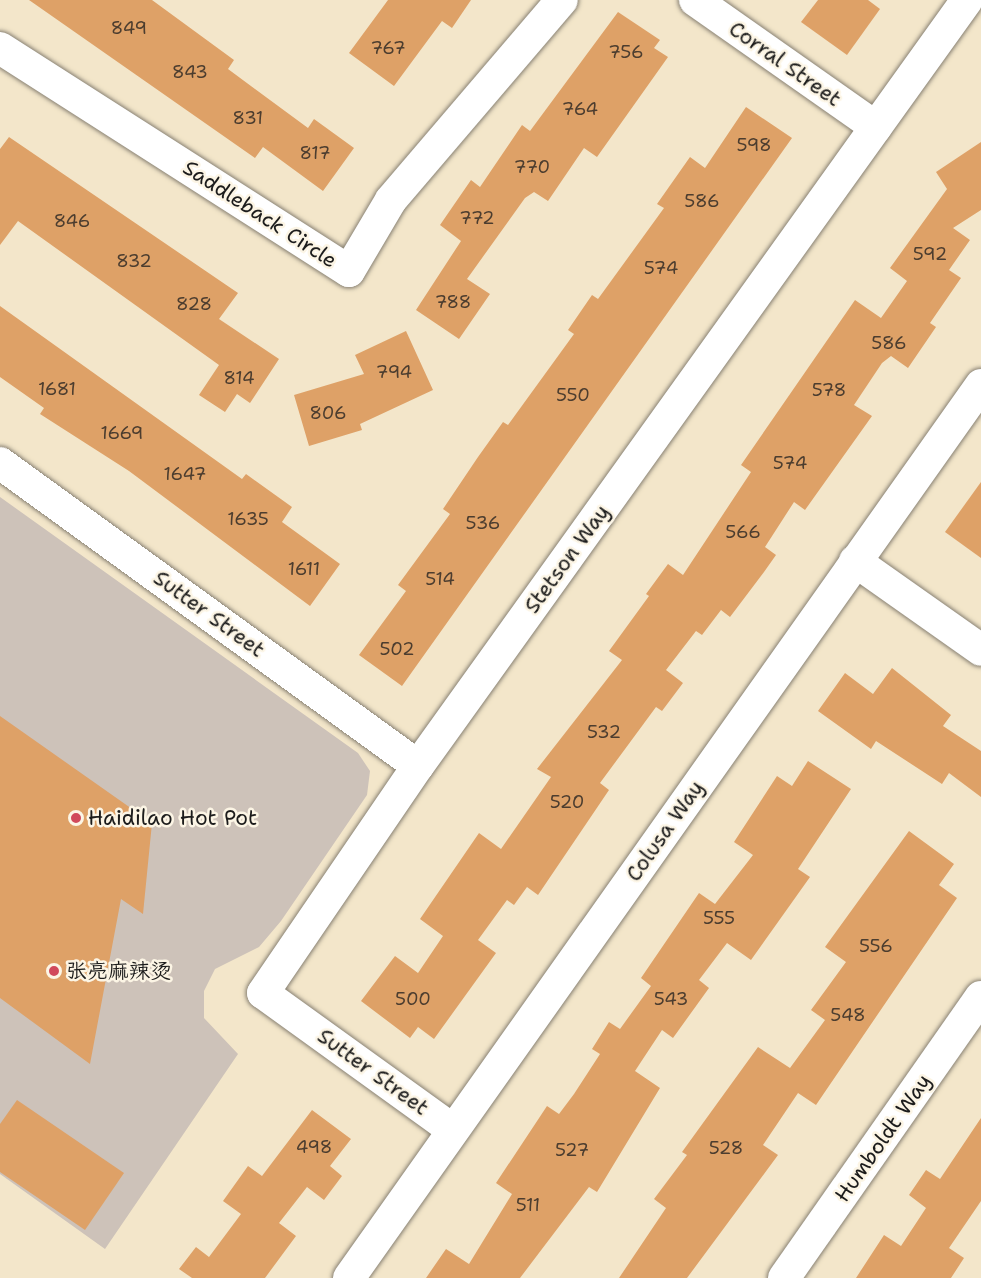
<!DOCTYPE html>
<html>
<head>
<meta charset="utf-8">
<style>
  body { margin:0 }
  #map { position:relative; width:981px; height:1278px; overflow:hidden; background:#f3e6ca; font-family:"Shantell Sans","LXGW WenKai TC",sans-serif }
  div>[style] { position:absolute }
  .industrial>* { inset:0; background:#cdc2b9 }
  .building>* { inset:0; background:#dea167 }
  .roads { filter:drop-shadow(0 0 2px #888173) drop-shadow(0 0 2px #888173) }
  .street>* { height:32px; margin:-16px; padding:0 16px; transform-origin:16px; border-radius:16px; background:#fff }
  .dots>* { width:16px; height:16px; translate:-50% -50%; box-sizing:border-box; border:3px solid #fcf5e5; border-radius:50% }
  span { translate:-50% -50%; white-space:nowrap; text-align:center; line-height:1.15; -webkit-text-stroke:5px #fcf5e5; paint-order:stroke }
  .number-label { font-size:18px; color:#4c3d2f }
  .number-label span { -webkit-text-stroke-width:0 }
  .street-label { font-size:21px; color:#1c1c1c }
  .poi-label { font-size:21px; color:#1c1c1c }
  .left { translate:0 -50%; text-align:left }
</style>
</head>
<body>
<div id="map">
  <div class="industrial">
    <i style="clip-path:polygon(0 497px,358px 753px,370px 771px,367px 795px,281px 921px,259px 947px,215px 969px,204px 991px,204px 1018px,238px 1054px,105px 1249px,0 1174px)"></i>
  </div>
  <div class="building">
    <i style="clip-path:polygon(29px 0,152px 0,234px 60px,228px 69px,308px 128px,314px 119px,354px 148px,323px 191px,263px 147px,255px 158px)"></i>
    <i style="clip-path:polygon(388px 0,471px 0,452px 28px,442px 21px,394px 86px,349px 53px)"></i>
    <i style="clip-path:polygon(818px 0,868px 0,880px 9px,847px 55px,801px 22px)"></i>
    <i style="clip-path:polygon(618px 12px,660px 40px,654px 48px,668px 57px,597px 157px,584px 148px,548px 201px,534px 192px,525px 198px,467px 279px,490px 294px,459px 339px,416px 310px,461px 241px,440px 225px,471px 180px,480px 187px,522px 125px,530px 131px)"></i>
    <i style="clip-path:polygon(746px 107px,792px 138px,402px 686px,359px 655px,406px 591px,398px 585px,450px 514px,443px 509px,478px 457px,503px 422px,508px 425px,574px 334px,568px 330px,592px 295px,598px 299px,664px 208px,657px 204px,690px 157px,705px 168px)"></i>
    <i style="clip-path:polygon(9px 137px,238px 293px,219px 319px,279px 359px,250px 403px,237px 394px,225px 412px,199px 395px,219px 365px,18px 221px,0 245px,0 149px)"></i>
    <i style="clip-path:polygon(981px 142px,981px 210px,953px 228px,970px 240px,949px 270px,961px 278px,930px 323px,936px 327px,908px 368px,891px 356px,882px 363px,854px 405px,872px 416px,805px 510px,794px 502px,765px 547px,776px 555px,764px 572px,730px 617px,721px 610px,702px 635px,696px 631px,666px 670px,683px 683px,662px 711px,656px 707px,600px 783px,609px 790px,538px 895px,527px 887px,514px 905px,507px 900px,478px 940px,496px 953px,434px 1039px,418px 1027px,410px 1038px,361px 1001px,395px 956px,418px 973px,443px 936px,420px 919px,479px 833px,501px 849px,551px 777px,537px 769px,622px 660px,609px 651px,649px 596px,646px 594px,668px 564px,683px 575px,751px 472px,741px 465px,855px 300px,881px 318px,907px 281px,890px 268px,947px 189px,936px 172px)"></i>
    <i style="clip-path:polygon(0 306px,242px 479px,246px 474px,292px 507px,282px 522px,340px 564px,310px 606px,129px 471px,40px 414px,44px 408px,0 377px)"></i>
    <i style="clip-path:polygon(406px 331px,433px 390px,360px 424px,362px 430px,309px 446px,294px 395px,364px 374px,355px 355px)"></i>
    <i style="clip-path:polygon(981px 482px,981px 558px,945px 532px)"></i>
    <i style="clip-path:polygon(892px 668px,951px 715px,943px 726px,981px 751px,981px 797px,949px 773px,942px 784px,876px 741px,871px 749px,818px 711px,845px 673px,873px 694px)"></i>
    <i style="clip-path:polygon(0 716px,152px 823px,143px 914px,121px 899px,90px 1064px,0 998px)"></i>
    <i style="clip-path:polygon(808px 761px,851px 789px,798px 869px,810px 877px,751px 960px,727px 943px,699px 980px,709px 988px,673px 1038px,662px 1030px,635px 1071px,660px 1088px,597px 1192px,589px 1187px,520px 1278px,426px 1278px,446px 1249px,469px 1264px,512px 1194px,496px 1183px,547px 1106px,559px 1114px,574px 1094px,600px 1054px,592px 1049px,609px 1022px,620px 1029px,651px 986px,641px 978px,699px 893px,715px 904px,753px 855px,734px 842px,777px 776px,792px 786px)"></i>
    <i style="clip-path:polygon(909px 831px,954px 864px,939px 885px,957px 898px,816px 1105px,798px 1093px,763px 1145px,778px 1155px,687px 1278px,619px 1278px,666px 1208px,654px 1199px,687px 1155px,682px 1152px,758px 1047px,790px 1068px,825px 1020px,811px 1010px,846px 962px,825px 947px)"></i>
    <i style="clip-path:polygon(17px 1100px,124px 1173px,85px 1230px,0 1172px,0 1124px)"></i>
    <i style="clip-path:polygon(312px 1110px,351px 1139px,330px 1166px,342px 1176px,324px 1200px,307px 1187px,279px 1223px,296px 1236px,265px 1278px,192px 1278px,179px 1269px,196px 1247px,209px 1257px,241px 1214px,223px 1201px,248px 1166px,262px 1176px)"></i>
    <i style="clip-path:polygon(981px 1118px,981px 1201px,949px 1248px,964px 1258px,951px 1278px,856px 1278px,884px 1235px,901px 1246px,926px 1208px,909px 1195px,926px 1170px,940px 1179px)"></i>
  </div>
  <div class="roads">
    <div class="street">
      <i style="left:695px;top:0;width:221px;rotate:35.1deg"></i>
      <i style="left:0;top:48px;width:414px;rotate:32.6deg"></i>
      <i style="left:349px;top:271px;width:82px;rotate:-59.4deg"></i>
      <i style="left:391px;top:200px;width:263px;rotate:-49.5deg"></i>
      <i style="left:0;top:463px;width:516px;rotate:35.94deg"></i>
      <i style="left:855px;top:561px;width:154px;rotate:35.2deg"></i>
      <i style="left:453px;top:1130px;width:234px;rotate:-144.2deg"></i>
      <i style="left:263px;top:993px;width:275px;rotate:-55.7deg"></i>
      <i style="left:418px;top:766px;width:942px;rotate:-54.37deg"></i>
      <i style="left:349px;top:1278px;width:1094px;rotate:-54.71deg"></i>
      <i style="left:784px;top:1278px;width:343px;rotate:-55deg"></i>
    </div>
  </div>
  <div class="dots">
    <i style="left:76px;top:818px;background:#d1495b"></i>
    <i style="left:54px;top:971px;background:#d1495b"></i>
  </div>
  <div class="number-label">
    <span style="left:129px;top:28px">849</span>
    <span style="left:388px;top:48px">767</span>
    <span style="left:626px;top:52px">756</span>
    <span style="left:190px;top:72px">843</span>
    <span style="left:580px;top:109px">764</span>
    <span style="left:248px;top:118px">831</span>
    <span style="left:754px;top:145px">598</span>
    <span style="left:315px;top:153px">817</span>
    <span style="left:532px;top:167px">770</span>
    <span style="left:702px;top:201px">586</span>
    <span style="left:477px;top:218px">772</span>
    <span style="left:72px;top:221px">846</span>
    <span style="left:930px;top:254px">592</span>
    <span style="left:134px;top:261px">832</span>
    <span style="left:661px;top:268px">574</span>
    <span style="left:453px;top:302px">788</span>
    <span style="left:194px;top:304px">828</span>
    <span style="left:889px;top:343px">586</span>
    <span style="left:394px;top:372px">794</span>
    <span style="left:239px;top:378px">814</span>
    <span style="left:57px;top:389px">1681</span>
    <span style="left:829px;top:390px">578</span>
    <span style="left:573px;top:395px">550</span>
    <span style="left:328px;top:413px">806</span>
    <span style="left:122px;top:433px">1669</span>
    <span style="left:790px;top:463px">574</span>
    <span style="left:185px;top:474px">1647</span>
    <span style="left:248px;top:519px">1635</span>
    <span style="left:483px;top:523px">536</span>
    <span style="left:743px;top:532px">566</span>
    <span style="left:304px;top:569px">1611</span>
    <span style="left:440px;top:579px">514</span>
    <span style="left:397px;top:649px">502</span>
    <span style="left:604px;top:732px">532</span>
    <span style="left:567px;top:802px">520</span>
    <span style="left:719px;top:918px">555</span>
    <span style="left:876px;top:946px">556</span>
    <span style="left:413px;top:999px">500</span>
    <span style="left:671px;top:999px">543</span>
    <span style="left:848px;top:1015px">548</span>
    <span style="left:314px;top:1147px">498</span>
    <span style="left:726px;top:1148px">528</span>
    <span style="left:572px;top:1150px">527</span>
    <span style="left:528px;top:1205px">511</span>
  </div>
  <div class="street-label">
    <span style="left:785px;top:64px;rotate:35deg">Corral Street</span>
    <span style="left:260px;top:214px;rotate:33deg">Saddleback Circle</span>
    <span style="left:567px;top:559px;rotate:-54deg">Stetson Way</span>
    <span style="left:209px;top:614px;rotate:36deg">Sutter Street</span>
    <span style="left:665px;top:831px;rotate:-55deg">Colusa Way</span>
    <span style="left:373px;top:1072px;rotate:36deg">Sutter Street</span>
    <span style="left:883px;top:1138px;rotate:-55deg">Humboldt Way</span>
  </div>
  <div class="poi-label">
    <span class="left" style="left:88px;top:818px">Haidilao Hot Pot</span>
    <span class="left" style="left:66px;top:971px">张亮麻辣烫</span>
  </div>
</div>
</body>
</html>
